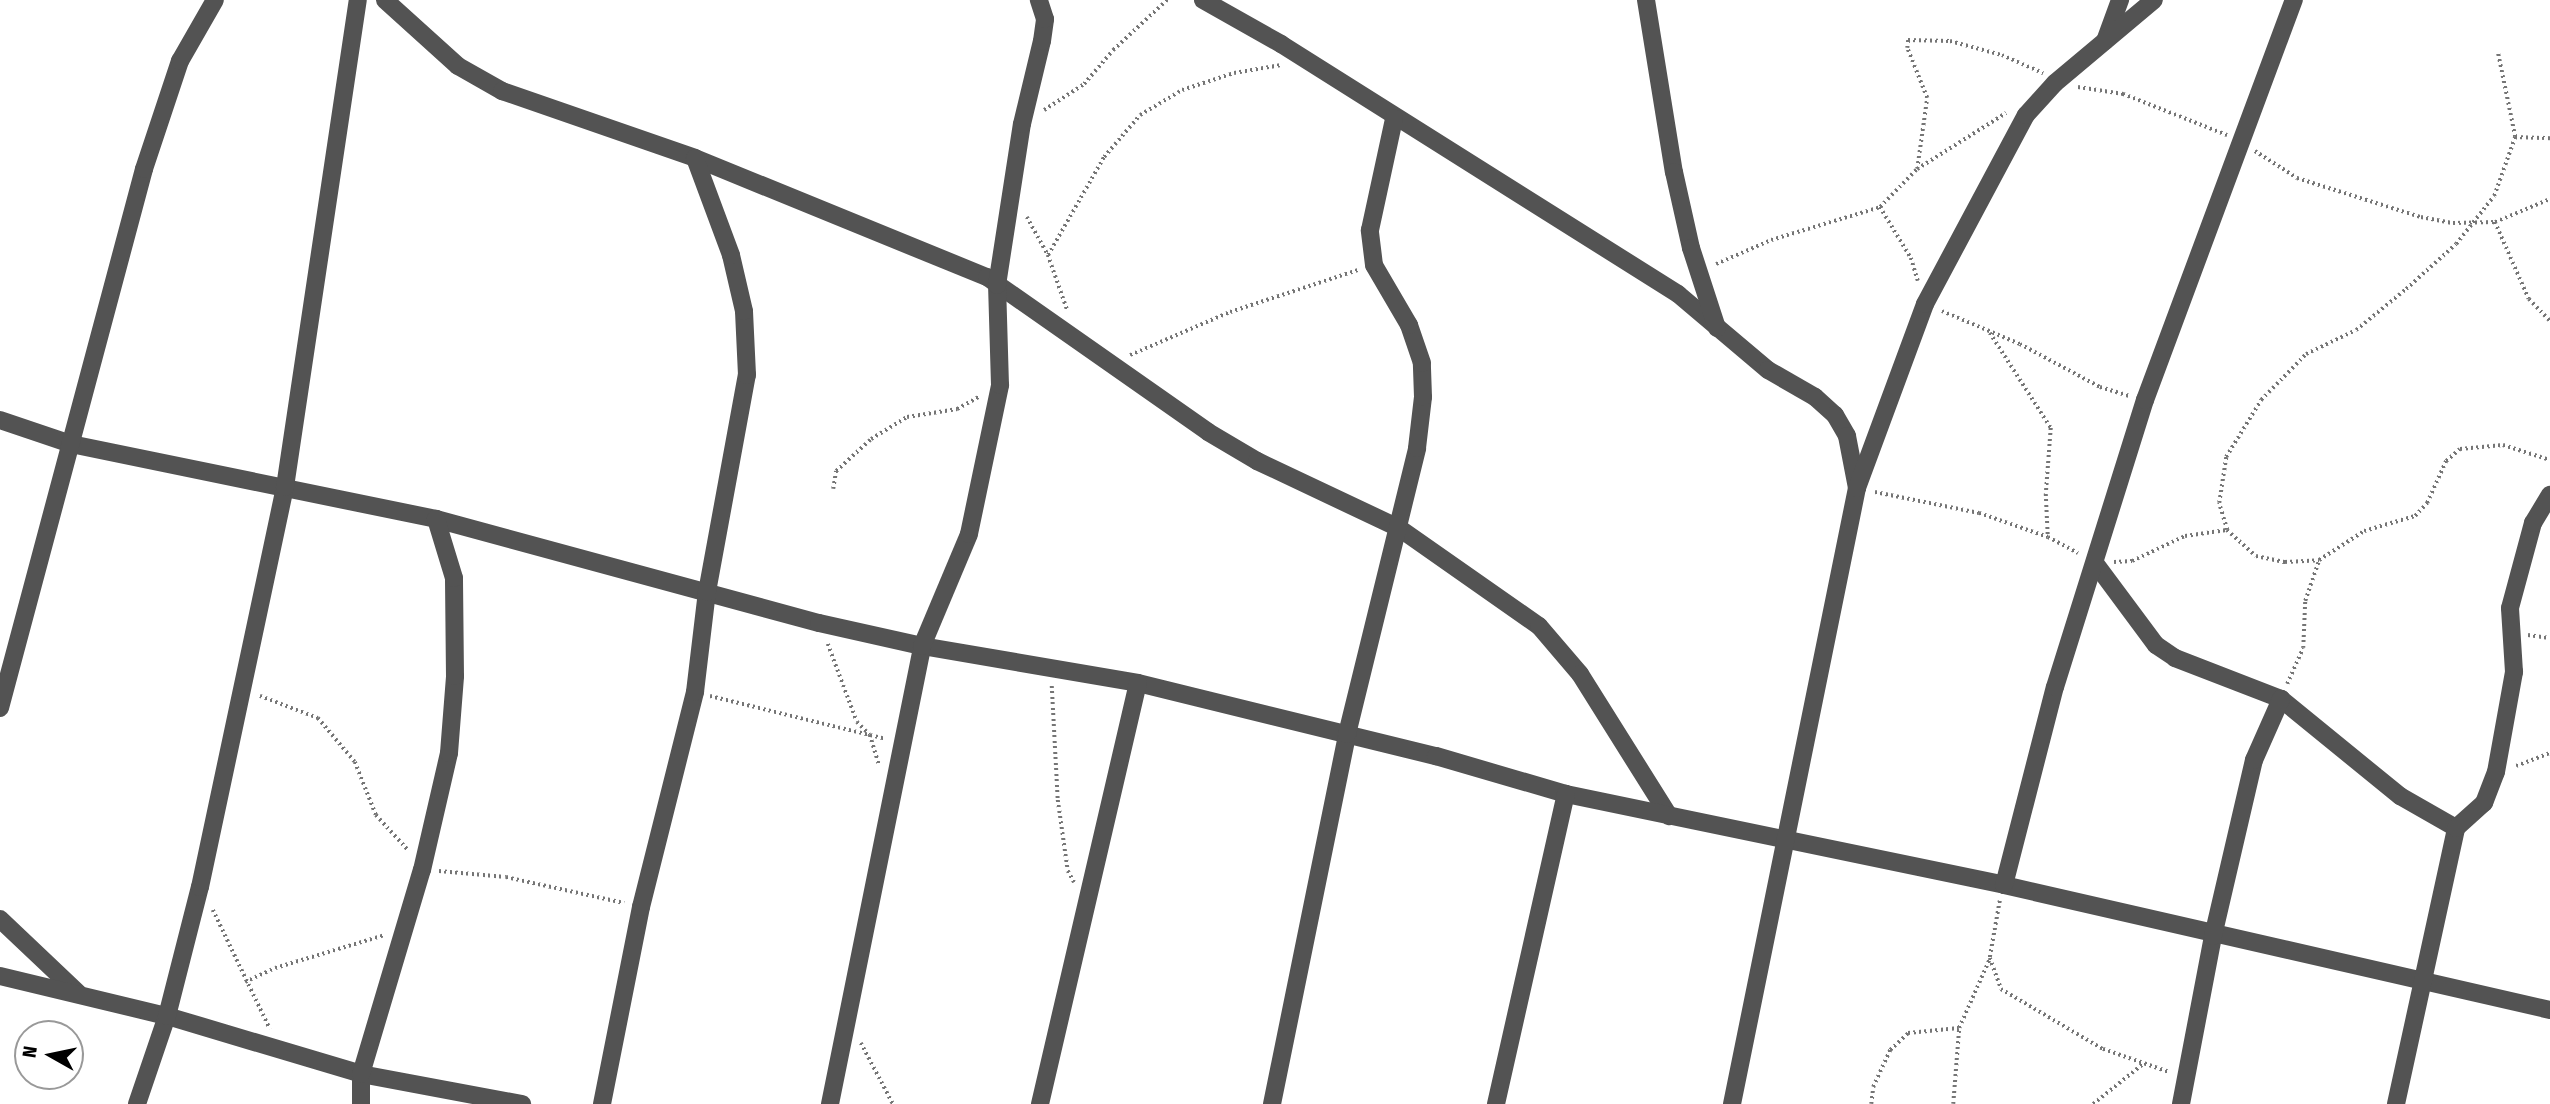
<!DOCTYPE html>
<html>
<head>
<meta charset="utf-8">
<style>
  body { margin:0 }
  #map { position:relative; width:2550px; height:1104px; overflow:hidden; background:#fff; font-family:"Fira Sans Condensed",sans-serif }
  div>[style] { position:absolute }
  .path>* { height:3.5px; margin-top:-1.75px; transform-origin:0; background:repeating-linear-gradient(90deg,#757575 0 2px,transparent 0 5.5px) }
  .minor>* { height:18px; margin:-9px; padding:0 9px; transform-origin:9px; border-radius:9px; background:#535353 }
  span { translate:-50% -50%; white-space:nowrap; text-align:center; line-height:1.15; -webkit-text-stroke:7px #fff; paint-order:stroke }
  .north { position:absolute; left:14px; top:1020px; width:70px; height:70px; box-sizing:border-box; background:#fff; border:2px solid #999; border-radius:50%; rotate:279deg; font-size:19px; font-weight:700; line-height:28px; text-align:center; color:#000 }
  .north::after { content:''; display:block; margin:auto; width:24px; height:32px; background:#000; clip-path:polygon(50% 0,100% 100%,50% 72%,0 100%) }
</style>
</head>
<body>
<div id="map">
  <div class="path">
    <i style="left:2078px;top:87px;width:46px;rotate:8.8deg"></i>
    <i style="left:2123px;top:94px;width:112px;rotate:21.5deg"></i>
    <i style="left:1044px;top:110px;width:48px;rotate:-33deg"></i>
    <i style="left:1084px;top:84px;width:45px;rotate:-49.5deg"></i>
    <i style="left:1113px;top:50px;width:74px;rotate:-42.8deg"></i>
    <i style="left:2515px;top:137px;width:35px;rotate:2deg"></i>
    <i style="left:2255px;top:151px;width:50px;rotate:32.7deg"></i>
    <i style="left:2297px;top:178px;width:130px;rotate:17.5deg"></i>
    <i style="left:2421px;top:217px;width:33px;rotate:11deg"></i>
    <i style="left:2453px;top:223px;width:42px;rotate:-1.4deg"></i>
    <i style="left:2495px;top:222px;width:84px;rotate:66.2deg"></i>
    <i style="left:2529px;top:299px;width:30px;rotate:46deg"></i>
    <i style="left:1917px;top:169px;width:72px;rotate:-82deg"></i>
    <i style="left:1927px;top:98px;width:54px;rotate:-111.8deg"></i>
    <i style="left:1907px;top:48px;width:8px;rotate:-83deg"></i>
    <i style="left:1908px;top:40px;width:42px;rotate:1.4deg"></i>
    <i style="left:1950px;top:41px;width:54px;rotate:15.1deg"></i>
    <i style="left:2002px;top:55px;width:45px;rotate:23.7deg"></i>
    <i style="left:1880px;top:207px;width:60px;rotate:58.7deg"></i>
    <i style="left:1911px;top:258px;width:24px;rotate:73deg"></i>
    <i style="left:1027px;top:217px;width:43px;rotate:61.1deg"></i>
    <i style="left:1048px;top:255px;width:60px;rotate:70.7deg"></i>
    <i style="left:2495px;top:222px;width:60px;rotate:-22.7deg"></i>
    <i style="left:1048px;top:255px;width:113px;rotate:-60.3deg"></i>
    <i style="left:1104px;top:157px;width:55px;rotate:-49.4deg"></i>
    <i style="left:1140px;top:115px;width:49px;rotate:-30.8deg"></i>
    <i style="left:1182px;top:90px;width:55px;rotate:-18.1deg"></i>
    <i style="left:1234px;top:73px;width:48px;rotate:-9.7deg"></i>
    <i style="left:1716px;top:264px;width:60px;rotate:-23.6deg"></i>
    <i style="left:1771px;top:240px;width:114px;rotate:-16.8deg"></i>
    <i style="left:1880px;top:207px;width:53px;rotate:-45.8deg"></i>
    <i style="left:1917px;top:169px;width:105px;rotate:-32.2deg"></i>
    <i style="left:1942px;top:311px;width:85px;rotate:22.9deg"></i>
    <i style="left:2020px;top:344px;width:91px;rotate:28.3deg"></i>
    <i style="left:2100px;top:387px;width:30px;rotate:17deg"></i>
    <i style="left:1990px;top:333px;width:113px;rotate:57.3deg"></i>
    <i style="left:2051px;top:428px;width:66px;rotate:94.3deg"></i>
    <i style="left:2046px;top:494px;width:43px;rotate:87.3deg"></i>
    <i style="left:1130px;top:355px;width:109px;rotate:-23.3deg"></i>
    <i style="left:1230px;top:312px;width:135px;rotate:-18.2deg"></i>
    <i style="left:833px;top:489px;width:18px;rotate:-81deg"></i>
    <i style="left:836px;top:471px;width:47px;rotate:-42.4deg"></i>
    <i style="left:871px;top:439px;width:42px;rotate:-31.4deg"></i>
    <i style="left:907px;top:417px;width:51px;rotate:-9.1deg"></i>
    <i style="left:957px;top:409px;width:26px;rotate:-29deg"></i>
    <i style="left:1875px;top:492px;width:106px;rotate:11.4deg"></i>
    <i style="left:1979px;top:513px;width:73px;rotate:19.2deg"></i>
    <i style="left:2048px;top:537px;width:34px;rotate:28deg"></i>
    <i style="left:2227px;top:530px;width:28px;rotate:-107deg"></i>
    <i style="left:2219px;top:503px;width:47px;rotate:-81.3deg"></i>
    <i style="left:2226px;top:457px;width:67px;rotate:-58.4deg"></i>
    <i style="left:2261px;top:400px;width:64px;rotate:-45.6deg"></i>
    <i style="left:2306px;top:354px;width:55px;rotate:-25.6deg"></i>
    <i style="left:2356px;top:330px;width:65px;rotate:-39.4deg"></i>
    <i style="left:2406px;top:289px;width:67px;rotate:-42deg"></i>
    <i style="left:2456px;top:244px;width:61px;rotate:-51.6deg"></i>
    <i style="left:2494px;top:196px;width:63px;rotate:-70.4deg"></i>
    <i style="left:2515px;top:137px;width:85px;rotate:-101.6deg"></i>
    <i style="left:2114px;top:562px;width:18px;rotate:-3deg"></i>
    <i style="left:2132px;top:561px;width:59px;rotate:-25.3deg"></i>
    <i style="left:2185px;top:536px;width:42px;rotate:-8.1deg"></i>
    <i style="left:2227px;top:530px;width:39px;rotate:42deg"></i>
    <i style="left:2256px;top:556px;width:30px;rotate:12deg"></i>
    <i style="left:2285px;top:562px;width:34px;rotate:-3deg"></i>
    <i style="left:2528px;top:635px;width:22px;rotate:8deg"></i>
    <i style="left:828px;top:644px;width:83px;rotate:69.6deg"></i>
    <i style="left:857px;top:722px;width:18px;rotate:45deg"></i>
    <i style="left:870px;top:735px;width:30px;rotate:73deg"></i>
    <i style="left:2287px;top:684px;width:39px;rotate:-66deg"></i>
    <i style="left:2303px;top:648px;width:47px;rotate:-87.6deg"></i>
    <i style="left:2305px;top:601px;width:43px;rotate:-71.1deg"></i>
    <i style="left:2319px;top:560px;width:54px;rotate:-32.8deg"></i>
    <i style="left:2364px;top:531px;width:53px;rotate:-16.4deg"></i>
    <i style="left:2415px;top:516px;width:18px;rotate:-47deg"></i>
    <i style="left:2427px;top:503px;width:46px;rotate:-65.7deg"></i>
    <i style="left:2446px;top:461px;width:18px;rotate:-41deg"></i>
    <i style="left:2460px;top:449px;width:43px;rotate:-5.3deg"></i>
    <i style="left:2503px;top:445px;width:49px;rotate:17.7deg"></i>
    <i style="left:1052px;top:686px;width:114px;rotate:87deg"></i>
    <i style="left:1058px;top:800px;width:72px;rotate:82deg"></i>
    <i style="left:1068px;top:871px;width:13px;rotate:61deg"></i>
    <i style="left:260px;top:696px;width:62px;rotate:20.8deg"></i>
    <i style="left:318px;top:718px;width:57px;rotate:49.9deg"></i>
    <i style="left:355px;top:762px;width:57px;rotate:68.4deg"></i>
    <i style="left:376px;top:815px;width:49px;rotate:47.5deg"></i>
    <i style="left:710px;top:696px;width:181px;rotate:13.7deg"></i>
    <i style="left:2516px;top:766px;width:36px;rotate:-21deg"></i>
    <i style="left:439px;top:871px;width:67px;rotate:5.1deg"></i>
    <i style="left:506px;top:877px;width:121px;rotate:12.4deg"></i>
    <i style="left:2000px;top:901px;width:58px;rotate:100deg"></i>
    <i style="left:1990px;top:958px;width:33px;rotate:70deg"></i>
    <i style="left:2001px;top:989px;width:118px;rotate:30.5deg"></i>
    <i style="left:2103px;top:1049px;width:70px;rotate:19.2deg"></i>
    <i style="left:213px;top:910px;width:132px;rotate:64.4deg"></i>
    <i style="left:245px;top:982px;width:33px;rotate:-25deg"></i>
    <i style="left:275px;top:968px;width:115px;rotate:-16.7deg"></i>
    <i style="left:861px;top:1043px;width:69px;rotate:62.3deg"></i>
    <i style="left:1871px;top:1104px;width:17px;rotate:-83deg"></i>
    <i style="left:1873px;top:1087px;width:41px;rotate:-65.3deg"></i>
    <i style="left:1890px;top:1050px;width:25px;rotate:-43deg"></i>
    <i style="left:1908px;top:1033px;width:51px;rotate:-5.6deg"></i>
    <i style="left:1953px;top:1104px;width:76px;rotate:-85.5deg"></i>
    <i style="left:1959px;top:1028px;width:77px;rotate:-66.1deg"></i>
    <i style="left:2093px;top:1104px;width:64px;rotate:-38.7deg"></i>
  </div>
  <div class="minor">
    <i style="left:385px;top:0;width:98px;rotate:42.1deg"></i>
    <i style="left:458px;top:66px;width:51px;rotate:29.6deg"></i>
    <i style="left:502px;top:91px;width:204px;rotate:19.1deg"></i>
    <i style="left:695px;top:158px;width:315px;rotate:22.2deg"></i>
    <i style="left:987px;top:277px;width:270px;rotate:35deg"></i>
    <i style="left:1208px;top:432px;width:57px;rotate:30.6deg"></i>
    <i style="left:1257px;top:461px;width:157px;rotate:25.3deg"></i>
    <i style="left:1399px;top:528px;width:171px;rotate:35deg"></i>
    <i style="left:1539px;top:626px;width:63px;rotate:49.5deg"></i>
    <i style="left:1580px;top:674px;width:168px;rotate:57.9deg"></i>
    <i style="left:1203px;top:0;width:90px;rotate:29.4deg"></i>
    <i style="left:1281px;top:44px;width:469px;rotate:32.2deg"></i>
    <i style="left:1678px;top:294px;width:118px;rotate:40.2deg"></i>
    <i style="left:1768px;top:370px;width:54px;rotate:29.9deg"></i>
    <i style="left:1815px;top:397px;width:27px;rotate:42deg"></i>
    <i style="left:1835px;top:415px;width:24px;rotate:60deg"></i>
    <i style="left:1847px;top:436px;width:53px;rotate:79.1deg"></i>
    <i style="left:1646px;top:0;width:174px;rotate:80.8deg"></i>
    <i style="left:1674px;top:172px;width:78px;rotate:77.4deg"></i>
    <i style="left:1691px;top:248px;width:84px;rotate:72deg"></i>
    <i style="left:2105px;top:41px;width:44px;rotate:-69.9deg"></i>
    <i style="left:0;top:420px;width:75px;rotate:18.7deg"></i>
    <i style="left:71px;top:444px;width:373px;rotate:11.6deg"></i>
    <i style="left:436px;top:519px;width:397px;rotate:15.2deg"></i>
    <i style="left:819px;top:623px;width:106px;rotate:12.6deg"></i>
    <i style="left:922px;top:646px;width:219px;rotate:9.7deg"></i>
    <i style="left:1138px;top:683px;width:307px;rotate:13.8deg"></i>
    <i style="left:1436px;top:756px;width:135px;rotate:16.3deg"></i>
    <i style="left:1566px;top:794px;width:447px;rotate:11.7deg"></i>
    <i style="left:2004px;top:885px;width:560px;rotate:12.89deg"></i>
    <i style="left:2095px;top:563px;width:102px;rotate:53.4deg"></i>
    <i style="left:2156px;top:645px;width:23px;rotate:34deg"></i>
    <i style="left:2175px;top:658px;width:114px;rotate:21.1deg"></i>
    <i style="left:2281px;top:699px;width:154px;rotate:39.2deg"></i>
    <i style="left:2400px;top:796px;width:64px;rotate:29.7deg"></i>
    <i style="left:0;top:708px;width:558px;rotate:-75.04deg"></i>
    <i style="left:144px;top:169px;width:114px;rotate:-71.6deg"></i>
    <i style="left:180px;top:61px;width:70px;rotate:-60.2deg"></i>
    <i style="left:2004px;top:885px;width:204px;rotate:-75.6deg"></i>
    <i style="left:2055px;top:687px;width:301px;rotate:-72.6deg"></i>
    <i style="left:2145px;top:400px;width:427px;rotate:-69.6deg"></i>
    <i style="left:0;top:919px;width:108px;rotate:43.5deg"></i>
    <i style="left:0;top:976px;width:172px;rotate:13.5deg"></i>
    <i style="left:167px;top:1016px;width:202px;rotate:16.6deg"></i>
    <i style="left:361px;top:1074px;width:164px;rotate:10.6deg"></i>
    <i style="left:137px;top:1104px;width:93px;rotate:-71.2deg"></i>
    <i style="left:167px;top:1016px;width:133px;rotate:-75.7deg"></i>
    <i style="left:200px;top:887px;width:409px;rotate:-78deg"></i>
    <i style="left:285px;top:487px;width:492px;rotate:-81.5deg"></i>
    <i style="left:361px;top:1104px;width:30px;rotate:-90deg"></i>
    <i style="left:361px;top:1074px;width:213px;rotate:-73.4deg"></i>
    <i style="left:422px;top:870px;width:120px;rotate:-77deg"></i>
    <i style="left:449px;top:753px;width:77px;rotate:-85.5deg"></i>
    <i style="left:455px;top:676px;width:98px;rotate:-90.6deg"></i>
    <i style="left:454px;top:578px;width:62px;rotate:-107deg"></i>
    <i style="left:602px;top:1104px;width:201px;rotate:-78.8deg"></i>
    <i style="left:641px;top:907px;width:222px;rotate:-75.9deg"></i>
    <i style="left:695px;top:692px;width:101px;rotate:-83.2deg"></i>
    <i style="left:707px;top:592px;width:221px;rotate:-79.6deg"></i>
    <i style="left:747px;top:375px;width:64px;rotate:-92.7deg"></i>
    <i style="left:744px;top:311px;width:57px;rotate:-103.1deg"></i>
    <i style="left:731px;top:255px;width:103px;rotate:-110.4deg"></i>
    <i style="left:830px;top:1104px;width:467px;rotate:-78.6deg"></i>
    <i style="left:922px;top:646px;width:121px;rotate:-67.2deg"></i>
    <i style="left:969px;top:534px;width:152px;rotate:-78.2deg"></i>
    <i style="left:1000px;top:385px;width:100px;rotate:-91.7deg"></i>
    <i style="left:997px;top:285px;width:163px;rotate:-81.2deg"></i>
    <i style="left:1022px;top:124px;width:85px;rotate:-76.5deg"></i>
    <i style="left:1042px;top:41px;width:22px;rotate:-82deg"></i>
    <i style="left:1045px;top:19px;width:20px;rotate:-108deg"></i>
    <i style="left:1040px;top:1104px;width:432px;rotate:-76.9deg"></i>
    <i style="left:1272px;top:1104px;width:378px;rotate:-78.5deg"></i>
    <i style="left:1347px;top:734px;width:294px;rotate:-76.2deg"></i>
    <i style="left:1417px;top:448px;width:51px;rotate:-83.3deg"></i>
    <i style="left:1423px;top:397px;width:34px;rotate:-92deg"></i>
    <i style="left:1422px;top:363px;width:40px;rotate:-108.9deg"></i>
    <i style="left:1409px;top:325px;width:69px;rotate:-120.3deg"></i>
    <i style="left:1374px;top:265px;width:35px;rotate:-97deg"></i>
    <i style="left:1370px;top:230px;width:114px;rotate:-77.8deg"></i>
    <i style="left:1496px;top:1104px;width:318px;rotate:-77.3deg"></i>
    <i style="left:1732px;top:1104px;width:629px;rotate:-78.53deg"></i>
    <i style="left:1857px;top:488px;width:196px;rotate:-69.7deg"></i>
    <i style="left:1925px;top:304px;width:214px;rotate:-61.9deg"></i>
    <i style="left:2026px;top:115px;width:43px;rotate:-47.8deg"></i>
    <i style="left:2055px;top:83px;width:129px;rotate:-40deg"></i>
    <i style="left:2181px;top:1104px;width:171px;rotate:-79.2deg"></i>
    <i style="left:2213px;top:936px;width:181px;rotate:-76.9deg"></i>
    <i style="left:2254px;top:760px;width:67px;rotate:-66.1deg"></i>
    <i style="left:2396px;top:1104px;width:282px;rotate:-77.7deg"></i>
    <i style="left:2456px;top:828px;width:38px;rotate:-42deg"></i>
    <i style="left:2484px;top:803px;width:33px;rotate:-69deg"></i>
    <i style="left:2496px;top:772px;width:102px;rotate:-79.8deg"></i>
    <i style="left:2514px;top:672px;width:64px;rotate:-93.6deg"></i>
    <i style="left:2510px;top:608px;width:88px;rotate:-74.9deg"></i>
    <i style="left:2533px;top:523px;width:33px;rotate:-59deg"></i>
  </div>
  <div class="north">N</div>
</div>
</body>
</html>
